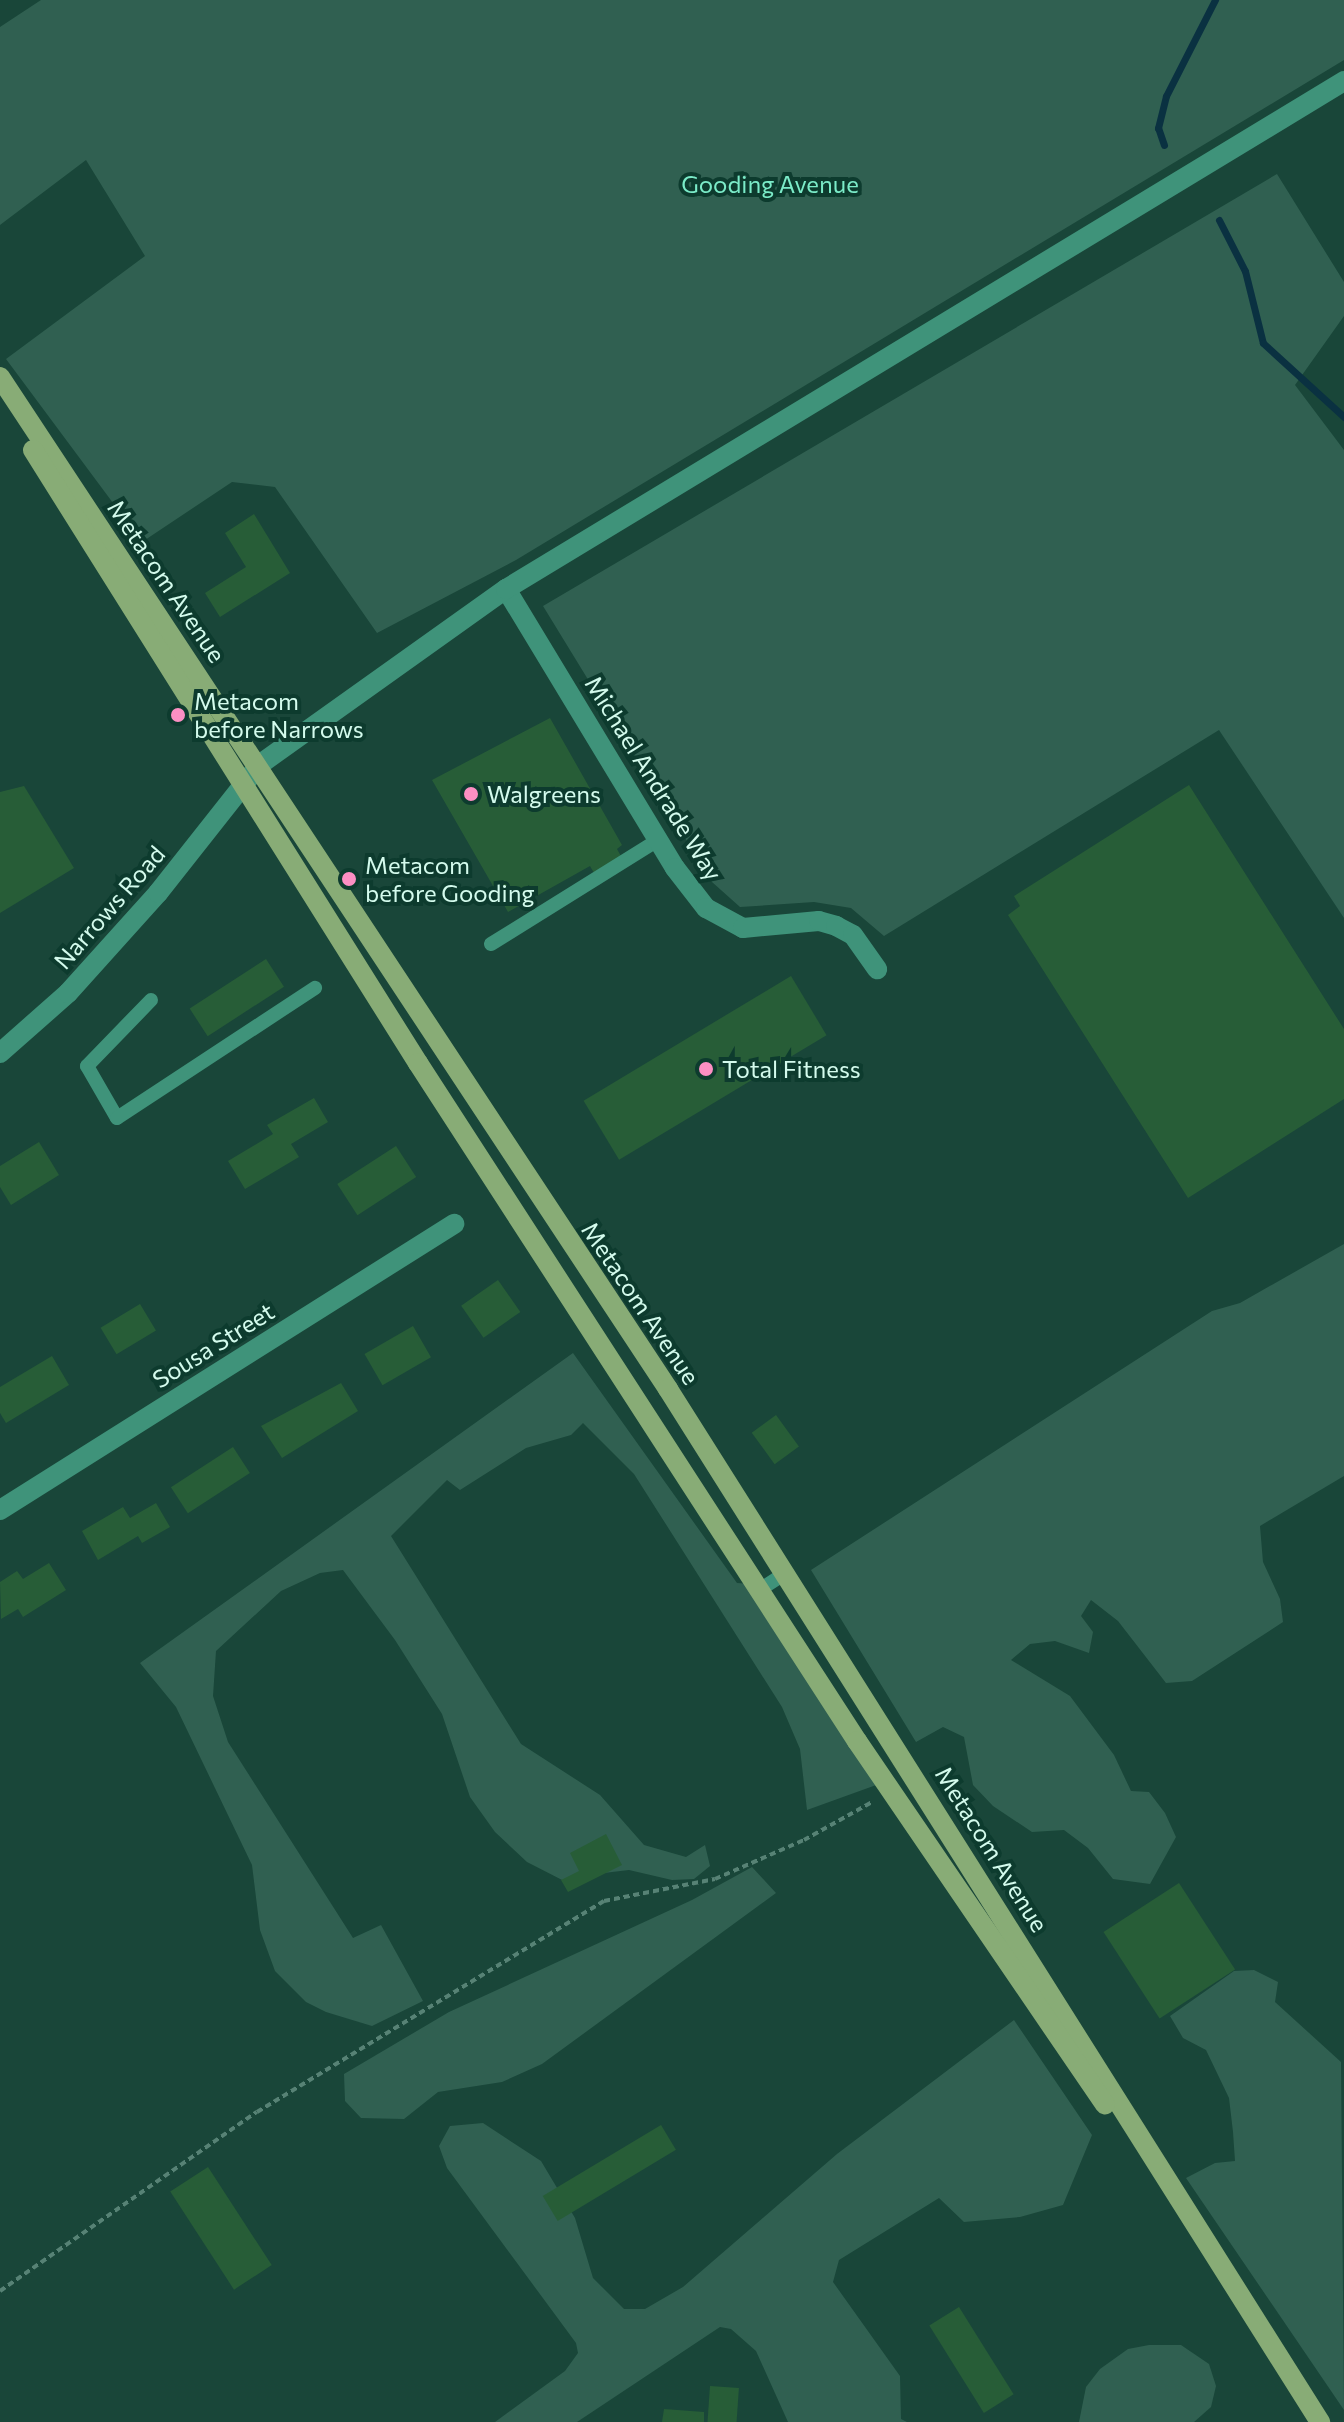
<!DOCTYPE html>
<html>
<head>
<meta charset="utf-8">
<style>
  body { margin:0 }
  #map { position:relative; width:1344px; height:2422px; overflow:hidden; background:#194639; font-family:Commissioner,sans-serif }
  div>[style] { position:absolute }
  .green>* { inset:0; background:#306051 }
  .stream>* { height:7px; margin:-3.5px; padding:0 3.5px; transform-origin:3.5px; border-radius:3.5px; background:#0a3141 }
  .building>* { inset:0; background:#275d37; transform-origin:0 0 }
  .path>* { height:4px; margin-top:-2px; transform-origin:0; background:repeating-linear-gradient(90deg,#578275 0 6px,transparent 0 10px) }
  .service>* { height:14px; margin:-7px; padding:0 7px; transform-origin:7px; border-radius:7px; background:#3f937a }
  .minor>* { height:20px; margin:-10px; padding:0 10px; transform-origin:10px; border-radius:10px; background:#3f937a }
  .tertiary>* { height:20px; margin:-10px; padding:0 10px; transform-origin:10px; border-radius:10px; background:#3f937a }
  .secondary>* { height:20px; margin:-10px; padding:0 10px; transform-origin:10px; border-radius:10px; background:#3f937a }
  .primary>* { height:20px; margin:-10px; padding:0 10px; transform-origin:10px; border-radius:10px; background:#88ac76 }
  .dots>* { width:22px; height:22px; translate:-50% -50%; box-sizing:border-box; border:4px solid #0d3b2e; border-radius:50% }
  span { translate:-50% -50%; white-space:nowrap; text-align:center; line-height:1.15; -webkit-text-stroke:8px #0d3b2e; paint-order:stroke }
  .park-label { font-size:24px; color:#7bebc8 }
  .street-label { font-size:24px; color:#d4fbed }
  .poi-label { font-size:24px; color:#d4fbed }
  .left { translate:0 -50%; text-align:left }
</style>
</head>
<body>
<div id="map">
  <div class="green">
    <i style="clip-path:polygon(41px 0,1344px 0,1344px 60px,516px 560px,377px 633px,275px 487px,232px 482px,142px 542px,6px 359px,145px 256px,86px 160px,0 225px,0 27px)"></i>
    <i style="clip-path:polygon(1277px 174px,1344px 282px,1344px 316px,1295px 385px,1344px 450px,1344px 918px,1219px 730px,884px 936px,851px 908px,814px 902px,740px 907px,712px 882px,543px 606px)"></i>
    <i style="clip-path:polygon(1344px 1244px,1344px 1476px,1260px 1526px,1263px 1562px,1280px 1599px,1283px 1622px,1192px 1681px,1166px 1683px,1118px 1621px,1091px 1600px,1081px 1616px,1093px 1632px,1089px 1653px,1055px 1641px,1030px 1644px,1011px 1660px,1070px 1696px,1114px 1755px,1131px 1791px,1149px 1792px,1165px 1813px,1176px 1837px,1150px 1884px,1113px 1879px,1088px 1848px,1064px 1830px,1032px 1832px,993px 1806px,973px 1785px,964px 1737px,943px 1727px,916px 1742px,811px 1570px,1212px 1311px,1240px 1303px)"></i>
    <i style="clip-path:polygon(573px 1353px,737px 1583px,752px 1584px,879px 1784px,807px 1810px,800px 1749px,782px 1707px,634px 1474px,583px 1423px,571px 1435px,526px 1448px,460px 1490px,447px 1480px,391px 1536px,521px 1744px,600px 1795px,644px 1845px,686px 1857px,705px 1845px,710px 1866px,694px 1879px,672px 1880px,629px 1870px,587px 1875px,568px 1883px,527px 1862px,495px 1832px,470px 1797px,442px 1714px,395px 1640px,343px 1570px,320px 1573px,281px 1591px,216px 1651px,213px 1696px,228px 1742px,353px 1938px,381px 1925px,423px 2001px,372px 2026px,326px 2012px,306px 2002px,275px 1971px,260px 1930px,252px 1865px,176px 1707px,140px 1663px)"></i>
    <i style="clip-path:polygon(752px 1867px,776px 1893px,542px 2064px,502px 2082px,438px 2092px,404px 2119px,361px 2118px,345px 2101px,344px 2074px,449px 2012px,692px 1900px)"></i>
    <i style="clip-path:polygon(1254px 1970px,1278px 1982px,1275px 2002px,1341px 2062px,1344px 2410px,1186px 2178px,1215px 2163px,1235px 2161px,1233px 2132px,1229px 2098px,1206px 2050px,1183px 2038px,1170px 2016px,1234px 1971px)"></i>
    <i style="clip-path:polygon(1014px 2020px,1092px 2135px,1063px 2205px,1020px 2217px,964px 2222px,939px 2198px,839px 2260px,833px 2282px,900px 2376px,901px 2419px,907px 2422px,788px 2422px,756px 2351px,731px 2329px,720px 2327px,577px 2422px,495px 2422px,565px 2371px,578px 2353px,576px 2343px,447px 2168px,439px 2146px,450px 2126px,483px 2123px,541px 2161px,575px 2218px,593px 2278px,624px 2309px,645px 2309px,683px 2287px,837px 2154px)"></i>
    <i style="clip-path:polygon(1149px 2345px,1181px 2345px,1209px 2364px,1216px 2386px,1211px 2407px,1194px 2422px,1079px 2422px,1086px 2387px,1100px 2369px,1128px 2349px)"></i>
  </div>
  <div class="stream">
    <i style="left:1164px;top:145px;width:18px;rotate:-109deg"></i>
    <i style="left:1158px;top:128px;width:33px;rotate:-76deg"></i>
    <i style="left:1166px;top:96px;width:108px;rotate:-63deg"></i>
    <i style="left:1219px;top:220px;width:57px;rotate:63deg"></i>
    <i style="left:1245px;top:271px;width:74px;rotate:76deg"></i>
    <i style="left:1263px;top:343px;width:110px;rotate:42.4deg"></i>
  </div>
  <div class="building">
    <i style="clip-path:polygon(254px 514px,290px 573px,220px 617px,205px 593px,246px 567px,225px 533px)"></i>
    <i style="clip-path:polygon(550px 718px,622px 845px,617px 849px,626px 865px,598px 880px,590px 866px,508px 912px,432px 780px)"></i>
    <i style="clip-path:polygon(1189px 785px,1344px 1029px,1344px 1099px,1188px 1198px,1008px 915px,1020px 906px,1014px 896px)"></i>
    <i style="clip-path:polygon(24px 786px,74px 868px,0 913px,0 792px)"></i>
    <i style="left:266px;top:959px;width:33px;height:91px;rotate:57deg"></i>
    <i style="left:791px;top:976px;width:69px;height:242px;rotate:59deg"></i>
    <i style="clip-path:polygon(314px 1098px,328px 1122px,291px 1144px,299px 1157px,245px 1189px,228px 1161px,273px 1134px,267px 1125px)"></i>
    <i style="clip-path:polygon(39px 1142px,59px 1175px,11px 1205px,0 1187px,0 1166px)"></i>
    <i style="left:396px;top:1146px;width:37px;height:70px;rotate:57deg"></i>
    <i style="left:498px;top:1280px;width:39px;height:45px;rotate:55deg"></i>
    <i style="left:140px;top:1304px;width:31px;height:46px;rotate:59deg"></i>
    <i style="left:413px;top:1326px;width:36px;height:56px;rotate:60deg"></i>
    <i style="clip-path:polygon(52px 1356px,69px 1385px,6px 1423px,0 1413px,0 1387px)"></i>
    <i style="clip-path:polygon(341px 1383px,358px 1411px,282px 1458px,261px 1426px)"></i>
    <i style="left:776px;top:1415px;width:39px;height:30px;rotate:54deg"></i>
    <i style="left:233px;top:1447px;width:31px;height:74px;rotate:57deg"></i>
    <i style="clip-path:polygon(156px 1503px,170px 1527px,142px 1543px,138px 1536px,98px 1560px,82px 1531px,123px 1507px,130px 1518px)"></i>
    <i style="clip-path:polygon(49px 1563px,66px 1590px,23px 1617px,18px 1609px,1px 1619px,0 1582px,17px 1571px,23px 1579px)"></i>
    <i style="clip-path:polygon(606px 1834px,622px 1865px,568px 1892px,561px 1880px,579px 1871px,570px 1853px)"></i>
    <i style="left:1179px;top:1883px;width:103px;height:90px;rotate:57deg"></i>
    <i style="left:661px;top:2125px;width:29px;height:138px;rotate:59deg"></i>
    <i style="left:208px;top:2167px;width:117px;height:45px;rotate:57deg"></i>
    <i style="left:959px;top:2307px;width:103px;height:35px;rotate:58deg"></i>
    <i style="left:710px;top:2386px;width:29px;height:36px;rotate:4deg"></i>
    <i style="clip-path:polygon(664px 2409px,704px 2412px,704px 2422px,662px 2422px)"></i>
  </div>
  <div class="path">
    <i style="left:0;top:2291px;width:313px;rotate:-34.9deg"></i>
    <i style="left:257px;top:2112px;width:406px;rotate:-31.3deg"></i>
    <i style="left:604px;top:1901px;width:113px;rotate:-11.2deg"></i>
    <i style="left:715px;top:1879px;width:97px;rotate:-23.7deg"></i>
    <i style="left:804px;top:1840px;width:78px;rotate:-29.2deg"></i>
  </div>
  <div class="service">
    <i style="left:491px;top:944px;width:197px;rotate:-31.9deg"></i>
    <i style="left:151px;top:1000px;width:92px;rotate:134.1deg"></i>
    <i style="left:87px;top:1066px;width:60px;rotate:60deg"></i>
    <i style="left:117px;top:1118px;width:237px;rotate:-33.3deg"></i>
    <i style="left:761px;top:1589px;width:30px;rotate:-33deg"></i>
  </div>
  <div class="minor">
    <i style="left:506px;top:589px;width:326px;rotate:58.8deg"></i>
    <i style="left:675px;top:868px;width:51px;rotate:52.2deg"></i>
    <i style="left:706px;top:908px;width:42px;rotate:28.4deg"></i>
    <i style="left:743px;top:928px;width:76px;rotate:-5.3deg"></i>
    <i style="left:819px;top:921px;width:18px;rotate:16deg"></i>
    <i style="left:836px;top:926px;width:19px;rotate:28deg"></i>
    <i style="left:853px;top:935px;width:42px;rotate:54.8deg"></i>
    <i style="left:0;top:1510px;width:537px;rotate:-32.21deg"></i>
  </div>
  <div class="tertiary">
    <i style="left:0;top:1053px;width:91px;rotate:-41.4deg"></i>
    <i style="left:68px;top:993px;width:135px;rotate:-48deg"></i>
    <i style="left:158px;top:893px;width:152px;rotate:-51.7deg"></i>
  </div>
  <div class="secondary">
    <i style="left:259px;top:765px;width:303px;rotate:-35.5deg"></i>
    <i style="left:506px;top:589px;width:980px;rotate:-31.22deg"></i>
  </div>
  <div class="primary">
    <i style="left:0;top:377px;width:1213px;rotate:56.57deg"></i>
    <i style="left:668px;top:1389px;width:1222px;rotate:57.74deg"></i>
    <i style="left:33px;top:450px;width:724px;rotate:57.87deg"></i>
    <i style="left:418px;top:1063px;width:808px;rotate:57.08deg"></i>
    <i style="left:857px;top:1741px;width:440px;rotate:55.7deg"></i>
  </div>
  <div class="dots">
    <i style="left:178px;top:715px;background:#fc8fc3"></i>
    <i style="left:471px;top:794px;background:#fc8fc3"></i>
    <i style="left:349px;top:879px;background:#fc8fc3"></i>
    <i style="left:706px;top:1069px;background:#fc8fc3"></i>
  </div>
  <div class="park-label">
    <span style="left:770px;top:184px">Gooding Avenue</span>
  </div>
  <div class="street-label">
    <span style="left:167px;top:581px;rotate:56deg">Metacom Avenue</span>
    <span style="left:654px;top:778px;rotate:58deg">Michael Andrade Way</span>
    <span style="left:109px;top:907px;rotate:-49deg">Narrows Road</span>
    <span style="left:641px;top:1303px;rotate:56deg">Metacom Avenue</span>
    <span style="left:213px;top:1345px;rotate:-32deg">Sousa Street</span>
    <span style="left:992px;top:1849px;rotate:58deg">Metacom Avenue</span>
  </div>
  <div class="poi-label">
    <span class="left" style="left:194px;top:715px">Metacom<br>before Narrows</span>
    <span class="left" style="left:487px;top:794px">Walgreens</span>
    <span class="left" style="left:365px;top:879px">Metacom<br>before Gooding</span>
    <span class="left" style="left:722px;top:1069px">Total Fitness</span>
  </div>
</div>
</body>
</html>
